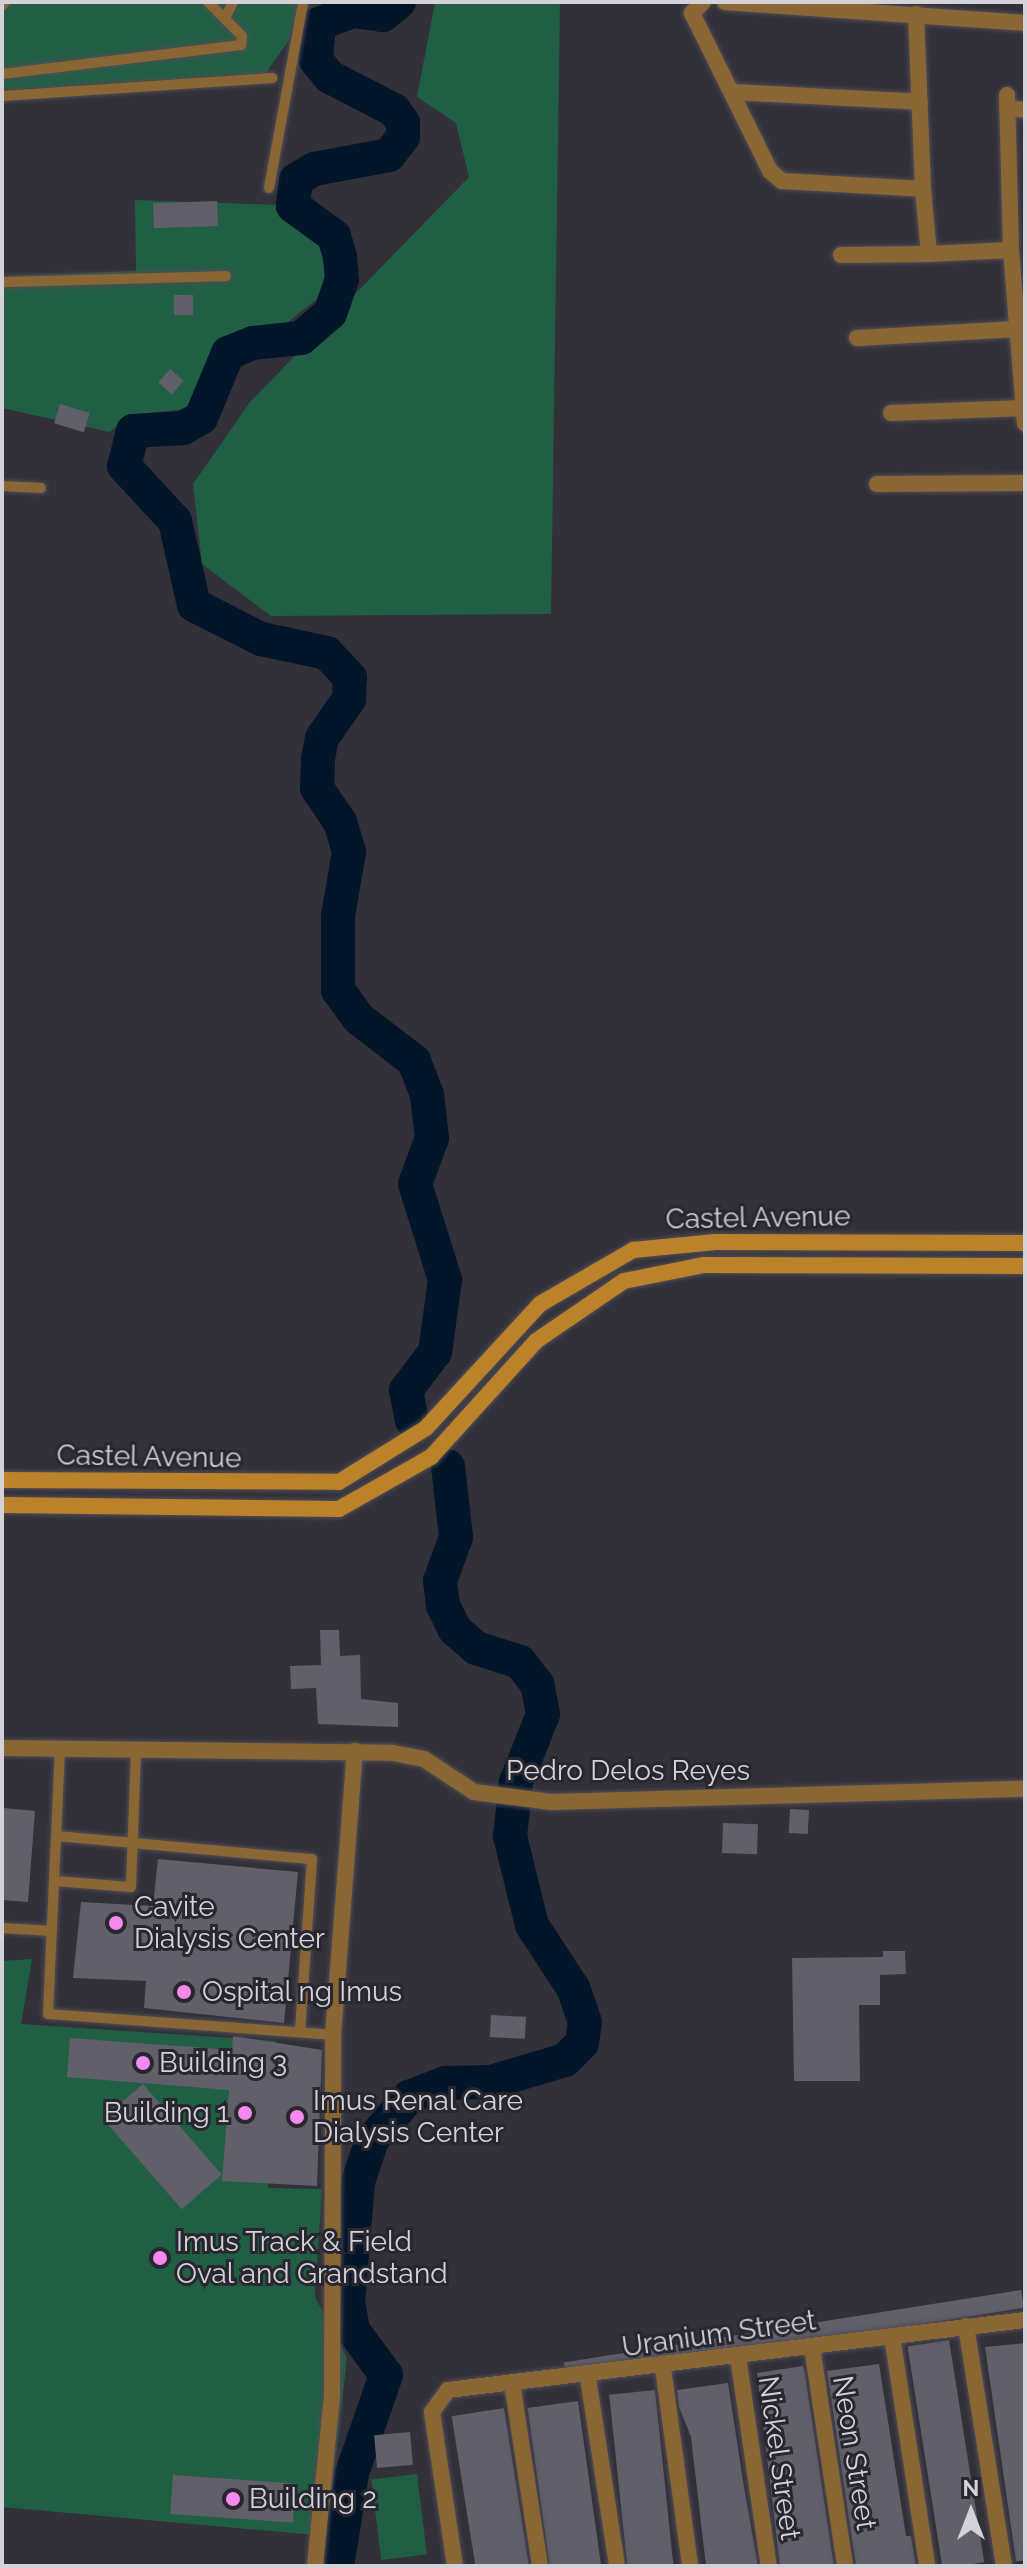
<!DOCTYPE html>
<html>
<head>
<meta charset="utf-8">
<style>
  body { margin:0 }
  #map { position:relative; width:1027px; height:2568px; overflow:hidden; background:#323039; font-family:Raleway,sans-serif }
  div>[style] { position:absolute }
  .green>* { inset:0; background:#215f45; transform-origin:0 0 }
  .river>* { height:34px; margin:-17px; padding:0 17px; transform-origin:17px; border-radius:17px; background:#031529 }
  .building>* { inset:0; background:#615f6a; transform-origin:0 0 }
  .roads { filter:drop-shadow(0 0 2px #4f4d56) drop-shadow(0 0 2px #4f4d56) }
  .lane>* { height:10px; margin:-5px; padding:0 5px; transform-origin:5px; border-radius:5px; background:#8a6634 }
  .street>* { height:16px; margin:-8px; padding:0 8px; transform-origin:8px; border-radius:8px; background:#8a6634 }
  .secondary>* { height:16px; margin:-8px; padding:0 8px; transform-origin:8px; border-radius:8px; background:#bb8229 }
  .dots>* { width:22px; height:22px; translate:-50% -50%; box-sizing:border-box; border:4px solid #28262f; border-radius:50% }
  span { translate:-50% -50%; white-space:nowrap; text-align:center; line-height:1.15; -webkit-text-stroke:6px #28262f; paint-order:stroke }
  .street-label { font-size:28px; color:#d3d2d8 }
  .poi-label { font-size:28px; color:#d3d2d8 }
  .left { translate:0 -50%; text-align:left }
  .right { translate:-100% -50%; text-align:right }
  .frame { position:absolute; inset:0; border:4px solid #d3d2d8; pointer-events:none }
  .north { position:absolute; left:931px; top:2472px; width:80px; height:80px; -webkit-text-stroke:6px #28262f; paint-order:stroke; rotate:0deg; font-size:22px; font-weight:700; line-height:32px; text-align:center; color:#d3d2d8 }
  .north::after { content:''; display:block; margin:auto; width:28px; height:36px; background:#d3d2d8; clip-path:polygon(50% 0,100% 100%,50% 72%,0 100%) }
</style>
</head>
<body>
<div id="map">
  <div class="green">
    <i style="clip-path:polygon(2px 2px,299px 2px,289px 40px,266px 73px,2px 90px)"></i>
    <i style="clip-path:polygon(435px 2px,560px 2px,551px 614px,271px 616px,202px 564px,193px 484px,250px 402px,469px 177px,456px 123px,417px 97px)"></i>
    <i style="clip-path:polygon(135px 200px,281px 205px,324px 237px,333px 277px,323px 294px,278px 330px,229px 339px,209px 369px,205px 407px,129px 415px,110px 432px,2px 408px,2px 276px,136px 271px)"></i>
    <i style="clip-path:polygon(32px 1959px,21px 2024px,276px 2041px,268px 2188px,322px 2189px,315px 2297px,347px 2358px,326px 2536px,2px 2507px,2px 1961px)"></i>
    <i style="left:417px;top:2474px;width:81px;height:46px;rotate:83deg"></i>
  </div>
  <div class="river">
    <i style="left:399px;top:2px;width:21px;rotate:141deg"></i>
    <i style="left:383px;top:15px;width:30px;rotate:-172deg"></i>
    <i style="left:353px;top:11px;width:36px;rotate:159deg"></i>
    <i style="left:319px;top:24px;width:36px;rotate:95deg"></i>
    <i style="left:316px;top:60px;width:22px;rotate:51deg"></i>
    <i style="left:330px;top:77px;width:72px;rotate:27.3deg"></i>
    <i style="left:394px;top:110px;width:16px;rotate:55deg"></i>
    <i style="left:403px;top:123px;width:14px;rotate:90deg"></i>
    <i style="left:403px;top:137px;width:23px;rotate:128deg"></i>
    <i style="left:389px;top:155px;width:76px;rotate:169.4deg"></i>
    <i style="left:314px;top:169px;width:21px;rotate:149deg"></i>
    <i style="left:296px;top:180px;width:26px;rotate:97deg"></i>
    <i style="left:293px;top:206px;width:51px;rotate:36.2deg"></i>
    <i style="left:334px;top:236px;width:22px;rotate:74deg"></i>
    <i style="left:340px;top:257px;width:22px;rotate:85deg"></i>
    <i style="left:342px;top:279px;width:36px;rotate:109deg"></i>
    <i style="left:330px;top:313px;width:38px;rotate:139deg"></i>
    <i style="left:301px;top:338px;width:48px;rotate:174.1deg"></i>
    <i style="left:253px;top:343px;width:27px;rotate:158deg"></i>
    <i style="left:228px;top:353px;width:70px;rotate:112.6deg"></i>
    <i style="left:201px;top:418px;width:21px;rotate:151deg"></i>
    <i style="left:183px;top:428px;width:50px;rotate:176.6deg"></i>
    <i style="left:133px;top:431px;width:36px;rotate:104deg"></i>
    <i style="left:124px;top:466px;width:75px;rotate:47.2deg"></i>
    <i style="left:175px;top:521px;width:86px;rotate:77.3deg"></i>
    <i style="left:194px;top:605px;width:75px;rotate:26.9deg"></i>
    <i style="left:261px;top:639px;width:67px;rotate:12deg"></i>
    <i style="left:327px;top:653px;width:34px;rotate:47deg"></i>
    <i style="left:350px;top:678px;width:21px;rotate:93deg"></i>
    <i style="left:349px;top:699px;width:47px;rotate:124.7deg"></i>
    <i style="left:322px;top:738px;width:21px;rotate:101deg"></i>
    <i style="left:318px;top:759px;width:29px;rotate:92deg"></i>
    <i style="left:317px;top:788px;width:41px;rotate:55.9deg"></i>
    <i style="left:340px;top:822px;width:31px;rotate:73deg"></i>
    <i style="left:349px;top:852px;width:65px;rotate:99.8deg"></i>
    <i style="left:338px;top:916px;width:74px;rotate:90deg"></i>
    <i style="left:338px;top:990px;width:34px;rotate:54deg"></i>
    <i style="left:358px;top:1018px;width:71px;rotate:37.5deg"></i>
    <i style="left:414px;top:1061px;width:36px;rotate:69deg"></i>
    <i style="left:427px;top:1095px;width:43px;rotate:83.4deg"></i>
    <i style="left:432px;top:1138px;width:49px;rotate:110.3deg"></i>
    <i style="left:415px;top:1184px;width:101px;rotate:72.6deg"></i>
    <i style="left:445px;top:1280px;width:73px;rotate:97.9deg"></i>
    <i style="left:435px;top:1352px;width:48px;rotate:127.3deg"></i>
    <i style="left:406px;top:1390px;width:31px;rotate:79deg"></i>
    <i style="left:337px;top:2566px;width:94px;rotate:-80.8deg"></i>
    <i style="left:352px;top:2473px;width:104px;rotate:-70.9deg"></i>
    <i style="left:386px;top:2375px;width:56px;rotate:-126.3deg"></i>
    <i style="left:353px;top:2330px;width:27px;rotate:-100deg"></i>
    <i style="left:348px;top:2303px;width:121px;rotate:-85.3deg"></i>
    <i style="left:358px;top:2182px;width:44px;rotate:-71.6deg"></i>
    <i style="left:372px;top:2140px;width:57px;rotate:-49.3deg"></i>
    <i style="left:409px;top:2097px;width:40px;rotate:-21deg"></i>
    <i style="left:446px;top:2083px;width:45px;rotate:-1.3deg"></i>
    <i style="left:491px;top:2082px;width:77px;rotate:-16.6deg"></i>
    <i style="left:565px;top:2060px;width:24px;rotate:-45deg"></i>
    <i style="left:582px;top:2043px;width:21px;rotate:-82deg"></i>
    <i style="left:585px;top:2022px;width:36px;rotate:-109deg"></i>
    <i style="left:573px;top:1988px;width:75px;rotate:-123.1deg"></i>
    <i style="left:532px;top:1925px;width:92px;rotate:-103.9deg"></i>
    <i style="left:510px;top:1836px;width:54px;rotate:-83.7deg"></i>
    <i style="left:516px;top:1782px;width:73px;rotate:-68.3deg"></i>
    <i style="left:543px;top:1714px;width:31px;rotate:-101deg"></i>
    <i style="left:537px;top:1684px;width:28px;rotate:-128deg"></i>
    <i style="left:520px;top:1662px;width:46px;rotate:-162.3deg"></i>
    <i style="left:476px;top:1648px;width:28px;rotate:-139deg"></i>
    <i style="left:455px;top:1630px;width:28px;rotate:-116deg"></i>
    <i style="left:443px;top:1605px;width:24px;rotate:-97deg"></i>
    <i style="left:440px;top:1581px;width:47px;rotate:-70deg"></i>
    <i style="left:456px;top:1537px;width:71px;rotate:-96.4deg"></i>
  </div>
  <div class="building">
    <i style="left:217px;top:201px;width:25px;height:64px;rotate:88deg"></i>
    <i style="left:193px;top:295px;width:20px;height:19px;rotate:90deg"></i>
    <i style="left:170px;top:369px;width:18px;height:18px;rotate:41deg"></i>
    <i style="left:60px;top:404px;width:31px;height:20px;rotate:17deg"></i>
    <i style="clip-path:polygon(320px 1630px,339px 1630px,340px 1656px,360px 1655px,361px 1699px,398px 1703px,398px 1727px,318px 1724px,316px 1688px,291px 1689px,290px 1666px,321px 1665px)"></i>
    <i style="clip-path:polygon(4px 1808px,35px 1811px,28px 1902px,2px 1900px)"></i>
    <i style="left:790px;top:1809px;width:19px;height:24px;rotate:3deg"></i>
    <i style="left:723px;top:1823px;width:35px;height:30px;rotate:2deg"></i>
    <i style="clip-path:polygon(158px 1859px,298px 1872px,284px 2023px,144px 2008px,146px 1981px,73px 1978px,81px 1902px,153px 1906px)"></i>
    <i style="clip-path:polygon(883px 1951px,905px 1951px,906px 1974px,880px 1975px,880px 2005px,859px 2005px,860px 2081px,794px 2081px,792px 1958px,883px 1957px)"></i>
    <i style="left:491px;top:2015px;width:35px;height:22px;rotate:3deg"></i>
    <i style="clip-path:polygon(233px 2036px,322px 2050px,317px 2186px,222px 2181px,229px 2090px,67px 2077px,70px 2038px,232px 2050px)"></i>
    <i style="left:143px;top:2084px;width:120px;height:53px;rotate:49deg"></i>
    <i style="left:1021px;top:2290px;width:18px;height:463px;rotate:81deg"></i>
    <i style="left:949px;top:2340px;width:225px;height:42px;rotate:81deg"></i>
    <i style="clip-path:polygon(1025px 2343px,1025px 2561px,1016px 2561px,985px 2347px)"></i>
    <i style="clip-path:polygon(879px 2364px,906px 2536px,911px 2536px,916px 2566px,856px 2566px,827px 2371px)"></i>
    <i style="clip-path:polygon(803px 2366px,805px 2374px,834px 2566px,780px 2566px,757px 2373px)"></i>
    <i style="clip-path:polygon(728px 2383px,744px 2487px,758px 2566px,706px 2566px,691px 2437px,679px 2407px,677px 2390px)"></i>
    <i style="left:655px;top:2390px;width:177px;height:46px;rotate:84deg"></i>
    <i style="left:578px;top:2401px;width:166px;height:51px;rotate:82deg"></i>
    <i style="left:504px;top:2408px;width:160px;height:53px;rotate:81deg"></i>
    <i style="left:410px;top:2432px;width:33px;height:36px;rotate:85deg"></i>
    <i style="left:173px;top:2475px;width:123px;height:39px;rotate:4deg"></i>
  </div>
  <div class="roads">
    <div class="lane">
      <i style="left:2px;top:6px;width:5px;rotate:-53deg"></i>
      <i style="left:225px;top:18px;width:18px;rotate:-63deg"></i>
      <i style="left:2px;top:74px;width:241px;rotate:-6.9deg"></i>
      <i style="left:241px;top:45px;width:9px;rotate:-84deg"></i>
      <i style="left:242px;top:36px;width:48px;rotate:-135deg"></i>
      <i style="left:2px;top:96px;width:271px;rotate:-3.8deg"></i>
      <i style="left:269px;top:188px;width:189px;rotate:-79.6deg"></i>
      <i style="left:2px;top:282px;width:224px;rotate:-1.5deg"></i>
      <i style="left:2px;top:486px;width:39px;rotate:3deg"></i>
      <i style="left:60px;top:1749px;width:265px;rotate:92.6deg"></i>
      <i style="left:48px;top:2014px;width:286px;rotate:4.2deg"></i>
      <i style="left:57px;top:1836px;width:256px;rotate:5.2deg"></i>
      <i style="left:312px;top:1859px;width:173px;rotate:94deg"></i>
      <i style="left:55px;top:1881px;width:76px;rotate:4.5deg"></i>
      <i style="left:131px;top:1887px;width:137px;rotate:-87.9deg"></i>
      <i style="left:2px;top:1928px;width:50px;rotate:3.4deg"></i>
    </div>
    <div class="street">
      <i style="left:703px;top:2px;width:16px;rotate:135deg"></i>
      <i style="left:692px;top:13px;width:176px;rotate:63.7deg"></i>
      <i style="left:770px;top:171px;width:16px;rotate:40deg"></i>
      <i style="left:782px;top:181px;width:141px;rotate:3.2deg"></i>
      <i style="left:923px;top:189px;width:65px;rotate:84.7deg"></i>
      <i style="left:929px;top:254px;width:82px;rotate:-2.8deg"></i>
      <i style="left:1011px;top:250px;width:174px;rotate:85.4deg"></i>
      <i style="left:725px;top:2px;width:301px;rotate:4deg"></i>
      <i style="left:916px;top:14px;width:175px;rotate:87.7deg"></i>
      <i style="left:732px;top:92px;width:188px;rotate:3deg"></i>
      <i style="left:1007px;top:95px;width:155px;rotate:88.5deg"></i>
      <i style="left:1007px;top:108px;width:18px;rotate:6deg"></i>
      <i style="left:841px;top:255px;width:88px;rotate:-0.7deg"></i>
      <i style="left:857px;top:338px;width:161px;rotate:-3.2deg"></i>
      <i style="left:891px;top:413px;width:133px;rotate:-2.2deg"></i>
      <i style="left:877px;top:484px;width:148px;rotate:-0.4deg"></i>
      <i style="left:2px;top:1748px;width:391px;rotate:0.7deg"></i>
      <i style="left:393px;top:1753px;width:32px;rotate:11deg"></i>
      <i style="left:424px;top:1759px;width:60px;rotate:33.4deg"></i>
      <i style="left:474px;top:1792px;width:78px;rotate:7.4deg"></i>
      <i style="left:551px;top:1802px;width:474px;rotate:-1.6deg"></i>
      <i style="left:966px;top:2326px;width:243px;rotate:81deg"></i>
      <i style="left:892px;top:2336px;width:233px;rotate:81.3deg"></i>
      <i style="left:812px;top:2347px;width:221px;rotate:81.4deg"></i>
      <i style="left:738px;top:2357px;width:211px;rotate:81.6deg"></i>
      <i style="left:663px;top:2368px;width:200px;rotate:82.2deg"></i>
      <i style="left:588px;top:2378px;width:190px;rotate:81.2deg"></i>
      <i style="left:512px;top:2383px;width:185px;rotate:81.3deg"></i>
      <i style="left:315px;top:2566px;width:170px;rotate:-84.3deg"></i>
      <i style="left:332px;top:2397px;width:362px;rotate:-89.8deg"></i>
      <i style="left:333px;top:2035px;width:285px;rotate:-85.6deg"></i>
      <i style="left:455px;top:2566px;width:156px;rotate:-98.5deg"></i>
      <i style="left:432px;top:2412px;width:27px;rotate:-54deg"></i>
      <i style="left:448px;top:2390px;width:581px;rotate:-6.92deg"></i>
    </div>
    <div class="secondary">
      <i style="left:2px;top:1480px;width:337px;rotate:0.3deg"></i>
      <i style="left:339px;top:1482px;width:102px;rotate:-31.8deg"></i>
      <i style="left:426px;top:1428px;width:168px;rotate:-47.4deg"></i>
      <i style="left:540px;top:1304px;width:108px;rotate:-30.1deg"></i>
      <i style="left:633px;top:1250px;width:83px;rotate:-5.5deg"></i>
      <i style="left:716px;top:1242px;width:309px;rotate:0.2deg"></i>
      <i style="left:2px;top:1505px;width:337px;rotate:0.7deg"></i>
      <i style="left:339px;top:1509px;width:106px;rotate:-29.5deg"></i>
      <i style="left:431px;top:1457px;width:156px;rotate:-47.8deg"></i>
      <i style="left:536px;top:1341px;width:107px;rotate:-34.3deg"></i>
      <i style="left:624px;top:1281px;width:82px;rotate:-11.3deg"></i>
      <i style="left:704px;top:1265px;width:321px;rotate:0.2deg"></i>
    </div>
  </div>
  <div class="dots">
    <i style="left:116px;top:1923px;background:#f589ee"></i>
    <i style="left:184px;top:1992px;background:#f589ee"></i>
    <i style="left:143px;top:2063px;background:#f589ee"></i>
    <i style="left:245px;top:2113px;background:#f589ee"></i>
    <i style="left:297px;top:2117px;background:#f589ee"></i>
    <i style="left:160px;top:2258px;background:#f589ee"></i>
    <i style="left:233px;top:2499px;background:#f589ee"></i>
  </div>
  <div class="street-label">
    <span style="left:758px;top:1218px;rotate:-1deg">Castel Avenue</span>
    <span style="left:149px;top:1457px;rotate:1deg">Castel Avenue</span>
    <span style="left:628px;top:1771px">Pedro Delos Reyes</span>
    <span style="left:719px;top:2334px;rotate:-8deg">Uranium Street</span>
    <span style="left:854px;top:2453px;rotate:81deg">Neon Street</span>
    <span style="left:779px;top:2458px;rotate:82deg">Nickel Street</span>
  </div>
  <div class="poi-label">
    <span class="left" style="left:134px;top:1923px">Cavite<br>Dialysis Center</span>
    <span class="left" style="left:202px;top:1992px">Ospital ng Imus</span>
    <span class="left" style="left:159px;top:2063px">Building 3</span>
    <span class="left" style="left:313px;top:2117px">Imus Renal Care<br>Dialysis Center</span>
    <span class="right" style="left:229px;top:2113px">Building 1</span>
    <span class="left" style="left:176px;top:2258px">Imus Track &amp; Field<br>Oval and Grandstand</span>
    <span class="left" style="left:249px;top:2499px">Building 2</span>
  </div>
  <div class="frame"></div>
  <div class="north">N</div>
</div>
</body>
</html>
